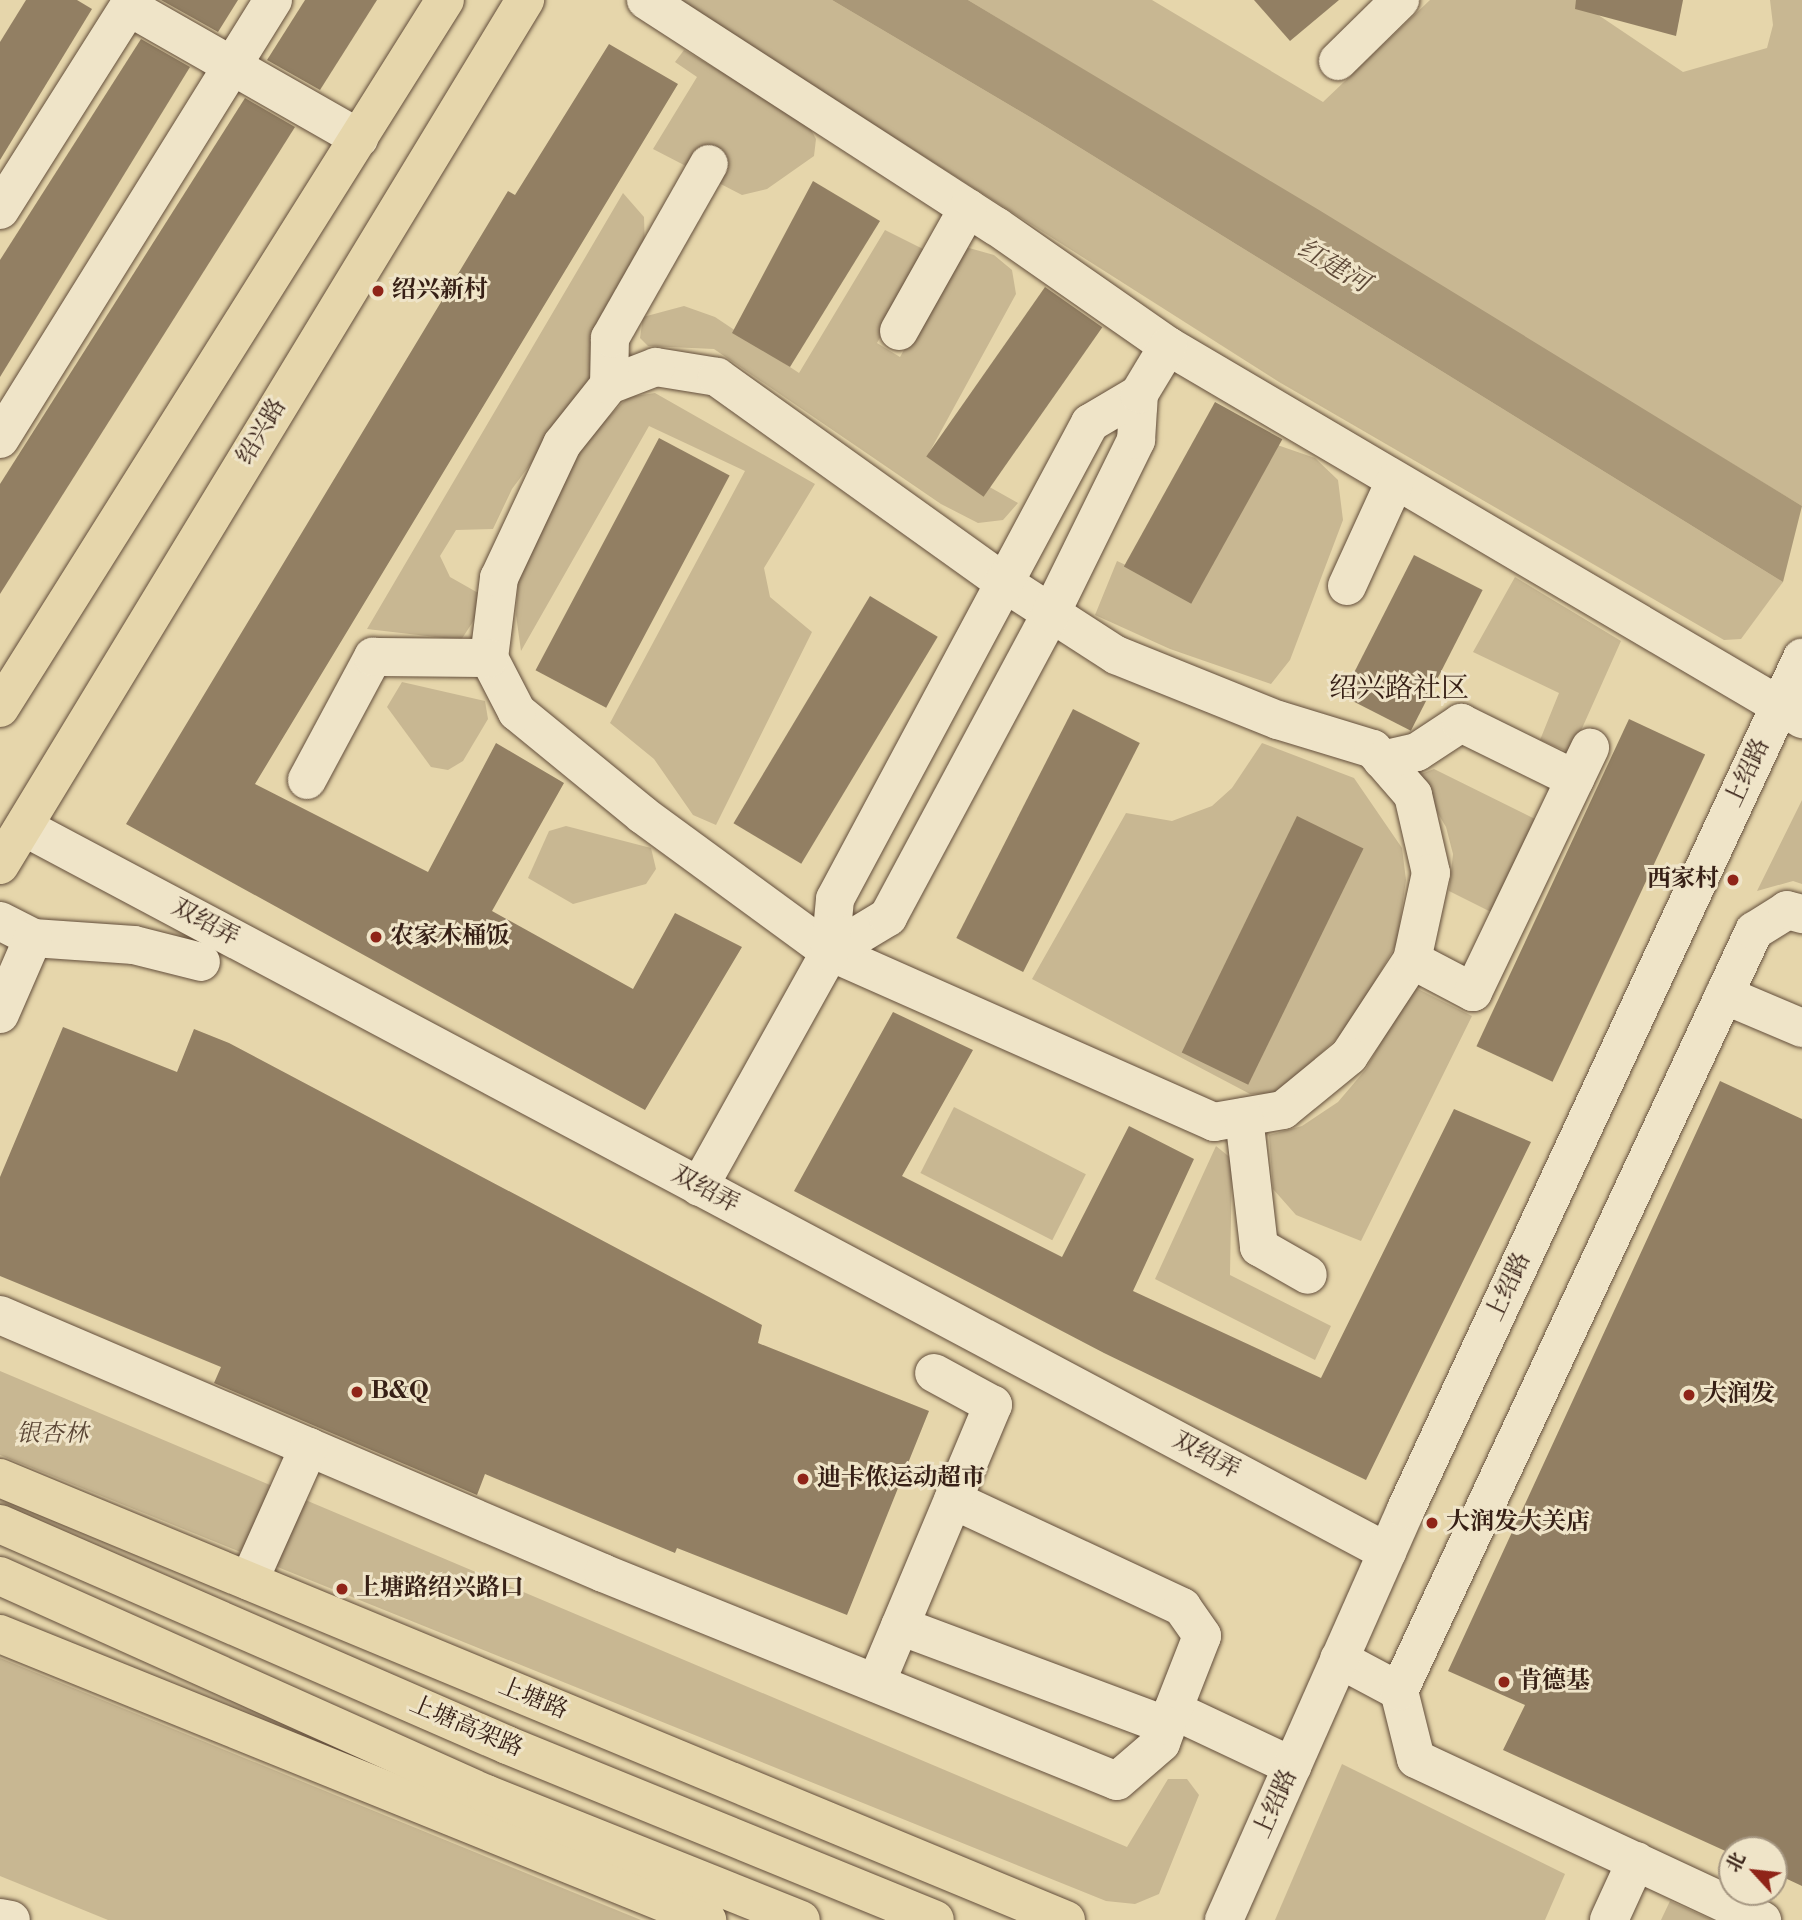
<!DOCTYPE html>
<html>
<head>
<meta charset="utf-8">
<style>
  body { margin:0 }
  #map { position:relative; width:1802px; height:1920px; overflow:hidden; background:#e6d6ab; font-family:"Libre Bodoni","Noto Serif SC",serif }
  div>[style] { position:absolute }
  .green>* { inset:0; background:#c8b792; transform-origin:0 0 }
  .water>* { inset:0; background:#aa9878 }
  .building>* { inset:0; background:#927f63; transform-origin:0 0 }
  .roads { filter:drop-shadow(0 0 2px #634e3b) drop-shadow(0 0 2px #634e3b) }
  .minor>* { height:38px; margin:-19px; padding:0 19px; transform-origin:19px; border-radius:19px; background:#efe4c8 }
  .major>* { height:38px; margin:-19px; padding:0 19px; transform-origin:19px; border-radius:19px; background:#e6d6ab }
  .highway>* { height:38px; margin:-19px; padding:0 19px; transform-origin:19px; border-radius:19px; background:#e6d6ab }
  .dots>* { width:19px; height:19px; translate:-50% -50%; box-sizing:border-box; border:4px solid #efe4c8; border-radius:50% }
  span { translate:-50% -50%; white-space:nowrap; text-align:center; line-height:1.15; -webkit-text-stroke:6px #efe4c8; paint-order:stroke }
  .poi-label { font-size:24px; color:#372016; font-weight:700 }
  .left { translate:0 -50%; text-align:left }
  .right { translate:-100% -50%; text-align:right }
  .street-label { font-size:24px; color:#372016 }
  .park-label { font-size:24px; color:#5b4635; font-style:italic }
  .water-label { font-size:26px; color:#5f4a38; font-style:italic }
  .quarter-label { font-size:28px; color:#372016 }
  .north { position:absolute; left:1718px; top:1836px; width:70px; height:70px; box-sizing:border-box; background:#efe4c8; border:2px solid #a59681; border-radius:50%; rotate:297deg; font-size:19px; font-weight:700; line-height:28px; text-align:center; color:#372016 }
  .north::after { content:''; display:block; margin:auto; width:24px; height:32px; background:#8f2418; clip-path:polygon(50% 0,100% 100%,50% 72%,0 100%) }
</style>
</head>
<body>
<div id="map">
  <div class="green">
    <i style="clip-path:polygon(678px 0,832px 0,1040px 123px,1783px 582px,1741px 639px,1724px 640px,1279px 382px)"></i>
    <i style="clip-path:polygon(968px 0,1152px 0,1323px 102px,1430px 0,1576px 0,1683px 72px,1767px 48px,1773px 25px,1770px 0,1802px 0,1802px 506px)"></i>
    <i style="clip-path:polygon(684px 50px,807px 122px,816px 139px,814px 156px,767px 189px,742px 195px,653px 149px,697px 77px,675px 62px)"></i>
    <i style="clip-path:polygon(623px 193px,644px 217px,645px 249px,591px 382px,512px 489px,493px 529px,456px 530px,440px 556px,450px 577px,480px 594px,478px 614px,461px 640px,367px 629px)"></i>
    <i style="clip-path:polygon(885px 230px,929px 252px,877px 343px,900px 357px,962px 246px,994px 255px,1012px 270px,1016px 294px,929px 453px,1018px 503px,1003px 520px,978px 523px,941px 504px,714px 349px,648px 346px,640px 338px,643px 317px,684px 306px,715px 317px,799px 373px)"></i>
    <i style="clip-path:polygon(655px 393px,815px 484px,764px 568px,770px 597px,812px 632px,716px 825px,693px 815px,654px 759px,610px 723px,745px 471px,649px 426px,521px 651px,516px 615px,519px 569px,580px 446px,628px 397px)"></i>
    <i style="clip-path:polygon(1254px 437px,1315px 458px,1338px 480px,1343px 520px,1290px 660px,1271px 684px,1170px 649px,1095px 615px,1117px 561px,1139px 571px)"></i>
    <i style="clip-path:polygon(1515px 577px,1621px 641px,1571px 753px,1540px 740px,1559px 693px,1473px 652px)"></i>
    <i style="clip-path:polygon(402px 682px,485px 701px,488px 719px,463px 761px,448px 770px,431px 767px,387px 707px)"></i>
    <i style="clip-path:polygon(1262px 743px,1354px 778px,1402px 848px,1406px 880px,1397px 943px,1348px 1028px,1278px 1093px,1250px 1094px,1032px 979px,1126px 813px,1172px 821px,1212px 806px,1232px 788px)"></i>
    <i style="clip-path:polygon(1434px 769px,1537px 820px,1495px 914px,1449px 891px,1453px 854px,1446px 827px,1416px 776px)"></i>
    <i style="clip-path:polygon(1802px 800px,1802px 884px,1793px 881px,1757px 891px)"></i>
    <i style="clip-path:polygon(566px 826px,651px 848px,656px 869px,646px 884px,573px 904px,528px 878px,549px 831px)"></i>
    <i style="clip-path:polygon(1412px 986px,1472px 1016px,1361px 1241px,1296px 1215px,1273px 1189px,1269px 1135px,1302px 1126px,1338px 1102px,1366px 1069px)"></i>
    <i style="left:954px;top:1107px;width:148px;height:74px;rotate:27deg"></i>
    <i style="clip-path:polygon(1216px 1146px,1232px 1159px,1230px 1275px,1331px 1326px,1315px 1360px,1155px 1279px)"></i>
    <i style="clip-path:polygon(0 1371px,1127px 1847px,1168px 1779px,1187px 1779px,1199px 1795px,1159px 1894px,1135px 1904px,1106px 1901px,0 1455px)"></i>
    <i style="clip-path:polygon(0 1658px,641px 1920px,108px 1920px,0 1876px)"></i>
    <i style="clip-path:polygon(1342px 1764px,1565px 1874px,1545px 1920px,1275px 1920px)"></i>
    <i style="clip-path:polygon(1670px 1901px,1712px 1920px,1661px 1920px)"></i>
  </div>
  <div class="water">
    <i style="clip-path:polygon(832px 0,968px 0,1319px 210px,1802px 506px,1783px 582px,1040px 123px)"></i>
  </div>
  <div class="building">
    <i style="clip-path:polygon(26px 0,77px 0,92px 9px,0 160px,0 42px)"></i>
    <i style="clip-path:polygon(161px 0,238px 0,218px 32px)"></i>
    <i style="clip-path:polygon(305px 0,377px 0,320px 90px,267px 60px)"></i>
    <i style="clip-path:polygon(1254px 0,1339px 0,1290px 41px)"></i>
    <i style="clip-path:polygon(1576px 0,1683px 0,1676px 36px,1575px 9px)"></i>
    <i style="clip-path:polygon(141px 39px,190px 67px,0 377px,0 260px)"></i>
    <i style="clip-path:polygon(609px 44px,678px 84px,255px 784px,428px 872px,496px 743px,564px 783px,492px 911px,633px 989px,675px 913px,742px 947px,645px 1110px,126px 824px,508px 191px,515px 195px)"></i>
    <i style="clip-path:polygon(245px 98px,295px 127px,0 594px,0 484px)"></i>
    <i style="clip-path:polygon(813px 181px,880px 221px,790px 367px,732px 333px)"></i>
    <i style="left:1045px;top:287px;width:70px;height:207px;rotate:35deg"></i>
    <i style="left:1215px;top:402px;width:77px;height:188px;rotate:29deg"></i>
    <i style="left:659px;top:438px;width:80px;height:263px;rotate:28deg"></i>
    <i style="left:1414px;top:555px;width:77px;height:158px;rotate:27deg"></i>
    <i style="left:870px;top:596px;width:79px;height:265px;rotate:31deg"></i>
    <i style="left:1073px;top:709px;width:75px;height:257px;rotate:27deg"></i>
    <i style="left:1629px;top:719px;width:84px;height:361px;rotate:25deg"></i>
    <i style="left:1297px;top:816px;width:74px;height:263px;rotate:26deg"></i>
    <i style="clip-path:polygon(893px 1012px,973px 1050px,902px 1176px,1062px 1257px,1129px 1126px,1194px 1159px,1133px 1291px,1321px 1378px,1454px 1109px,1531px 1142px,1366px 1480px,1104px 1353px,794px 1191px)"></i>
    <i style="clip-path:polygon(63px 1027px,177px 1072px,194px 1029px,229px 1043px,762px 1325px,758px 1343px,929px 1411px,847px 1615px,677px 1548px,675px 1553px,485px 1474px,477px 1495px,214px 1383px,221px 1367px,0 1276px,0 1177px)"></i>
    <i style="clip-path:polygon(1720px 1081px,1802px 1119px,1802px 1886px,1774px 1873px,1774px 1850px,1732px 1854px,1503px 1750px,1525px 1705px,1448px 1671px)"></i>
  </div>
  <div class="roads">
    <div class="minor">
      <i style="left:646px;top:0;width:417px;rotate:32.9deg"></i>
      <i style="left:996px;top:226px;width:210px;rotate:34.9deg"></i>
      <i style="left:1168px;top:346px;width:736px;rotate:30.47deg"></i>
      <i style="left:129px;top:7px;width:265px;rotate:29.7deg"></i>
      <i style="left:1338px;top:61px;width:87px;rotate:-44.5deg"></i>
      <i style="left:0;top:210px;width:249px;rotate:-57.7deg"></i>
      <i style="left:899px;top:331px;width:141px;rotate:-60.7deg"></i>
      <i style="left:656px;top:367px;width:62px;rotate:9.3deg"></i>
      <i style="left:717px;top:377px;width:352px;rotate:35.6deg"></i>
      <i style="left:1003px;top:582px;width:135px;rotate:32.9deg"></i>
      <i style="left:1116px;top:655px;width:175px;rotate:21.9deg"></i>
      <i style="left:1278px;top:720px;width:99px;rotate:17deg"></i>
      <i style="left:1373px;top:749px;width:61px;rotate:49deg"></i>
      <i style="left:1413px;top:795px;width:80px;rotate:77deg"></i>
      <i style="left:1431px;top:873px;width:89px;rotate:102.3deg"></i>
      <i style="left:1412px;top:960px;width:115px;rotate:123.3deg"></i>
      <i style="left:1349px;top:1056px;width:85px;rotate:140.7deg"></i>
      <i style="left:1283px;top:1110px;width:70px;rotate:170.1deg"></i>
      <i style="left:1214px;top:1122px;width:420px;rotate:-156.1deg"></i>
      <i style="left:830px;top:952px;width:232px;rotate:-143.8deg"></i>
      <i style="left:643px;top:815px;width:163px;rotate:-140.7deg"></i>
      <i style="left:517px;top:712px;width:61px;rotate:-117.4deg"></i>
      <i style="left:489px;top:658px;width:81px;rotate:-82.9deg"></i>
      <i style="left:499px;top:578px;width:148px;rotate:-64.8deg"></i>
      <i style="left:562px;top:444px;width:75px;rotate:-51.5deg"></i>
      <i style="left:609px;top:385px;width:50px;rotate:-21deg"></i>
      <i style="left:609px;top:385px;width:47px;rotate:-88.8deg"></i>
      <i style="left:610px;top:338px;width:200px;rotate:-60.4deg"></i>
      <i style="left:0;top:439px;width:517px;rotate:-58.12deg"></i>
      <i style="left:1347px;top:586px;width:115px;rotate:-65.4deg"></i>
      <i style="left:1382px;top:760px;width:36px;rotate:-13deg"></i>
      <i style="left:1417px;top:752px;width:53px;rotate:-33.4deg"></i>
      <i style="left:1461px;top:723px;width:127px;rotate:26.2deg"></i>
      <i style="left:307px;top:780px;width:140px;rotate:-61.8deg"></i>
      <i style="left:373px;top:657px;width:116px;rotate:0.5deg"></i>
      <i style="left:24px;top:827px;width:1544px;rotate:28.01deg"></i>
      <i style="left:0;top:921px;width:37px;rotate:27deg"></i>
      <i style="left:33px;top:938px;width:101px;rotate:4deg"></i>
      <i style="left:134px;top:945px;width:69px;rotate:14.2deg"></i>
      <i style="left:830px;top:952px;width:68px;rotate:-31.1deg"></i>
      <i style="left:888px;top:917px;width:345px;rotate:-61.8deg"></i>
      <i style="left:1051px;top:613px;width:193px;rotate:-63.8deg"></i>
      <i style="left:1136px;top:440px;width:46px;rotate:-86.3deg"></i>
      <i style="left:1412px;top:960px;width:69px;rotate:27.7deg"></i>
      <i style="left:1473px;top:992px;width:271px;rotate:-64.4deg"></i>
      <i style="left:1724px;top:995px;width:85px;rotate:22.9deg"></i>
      <i style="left:0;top:1014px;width:83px;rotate:-66.5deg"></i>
      <i style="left:1244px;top:1117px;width:131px;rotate:83.4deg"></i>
      <i style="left:1259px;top:1247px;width:56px;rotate:29.7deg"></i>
      <i style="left:699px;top:1187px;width:269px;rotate:-60.9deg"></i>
      <i style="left:830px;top:952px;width:53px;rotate:-84.6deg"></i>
      <i style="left:835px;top:899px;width:540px;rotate:-61.82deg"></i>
      <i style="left:1090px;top:423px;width:57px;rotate:-30.6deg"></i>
      <i style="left:1139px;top:394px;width:56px;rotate:-58.9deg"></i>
      <i style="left:0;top:1315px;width:656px;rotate:23.16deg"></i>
      <i style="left:603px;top:1573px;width:554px;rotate:22.03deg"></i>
      <i style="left:1117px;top:1781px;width:58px;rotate:-40.8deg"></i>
      <i style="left:1161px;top:1743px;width:35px;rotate:-70deg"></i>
      <i style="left:1173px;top:1710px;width:132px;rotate:25.2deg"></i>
      <i style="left:953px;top:1500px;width:253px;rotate:25deg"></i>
      <i style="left:1182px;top:1607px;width:35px;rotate:55deg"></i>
      <i style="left:1202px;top:1636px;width:79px;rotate:111.4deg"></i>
      <i style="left:249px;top:1581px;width:147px;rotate:-65.9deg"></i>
      <i style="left:900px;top:1626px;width:285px;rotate:20.5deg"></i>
      <i style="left:1339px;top:1659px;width:68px;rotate:28.1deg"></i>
      <i style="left:1399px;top:1691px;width:70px;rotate:76deg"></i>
      <i style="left:1416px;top:1759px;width:382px;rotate:25deg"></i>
      <i style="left:876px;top:1683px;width:302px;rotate:-67.2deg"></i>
      <i style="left:993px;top:1405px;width:67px;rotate:-151.5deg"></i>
      <i style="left:1399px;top:1691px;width:839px;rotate:-64.96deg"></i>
      <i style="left:1754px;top:931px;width:39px;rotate:-32deg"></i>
      <i style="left:1787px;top:910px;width:16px;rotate:15deg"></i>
      <i style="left:0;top:1918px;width:11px;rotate:10deg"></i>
      <i style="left:1224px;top:1920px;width:449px;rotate:-66.1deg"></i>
      <i style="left:1406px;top:1509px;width:939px;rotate:-65.05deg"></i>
      <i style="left:1609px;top:1920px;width:65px;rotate:-65.4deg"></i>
    </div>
    <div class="major">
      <i style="left:0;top:708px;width:836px;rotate:-57.85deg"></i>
      <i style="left:0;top:865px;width:1012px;rotate:-58.74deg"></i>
      <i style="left:0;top:1478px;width:1154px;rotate:22.52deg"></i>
      <i style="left:0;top:1634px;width:763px;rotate:22.02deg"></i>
    </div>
    <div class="highway">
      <i style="left:0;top:1524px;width:553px;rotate:23.55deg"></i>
      <i style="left:507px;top:1745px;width:462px;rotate:22.2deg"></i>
      <i style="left:0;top:1576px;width:533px;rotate:24.16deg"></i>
      <i style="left:486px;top:1794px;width:339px;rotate:21.8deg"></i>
    </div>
  </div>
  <div class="dots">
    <i style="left:378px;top:291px;background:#8f2418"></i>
    <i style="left:1733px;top:880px;background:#8f2418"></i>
    <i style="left:376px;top:937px;background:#8f2418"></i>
    <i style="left:357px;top:1392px;background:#8f2418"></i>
    <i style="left:1689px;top:1395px;background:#8f2418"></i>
    <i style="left:803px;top:1479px;background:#8f2418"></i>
    <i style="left:1432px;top:1523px;background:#8f2418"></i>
    <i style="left:342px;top:1589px;background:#8f2418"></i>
    <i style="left:1504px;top:1682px;background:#8f2418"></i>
  </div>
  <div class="poi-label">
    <span class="left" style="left:392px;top:291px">绍兴新村</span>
    <span class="right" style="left:1719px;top:880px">西家村</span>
    <span class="left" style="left:390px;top:937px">农家木桶饭</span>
    <span class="left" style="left:371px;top:1392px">B&amp;Q</span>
    <span class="left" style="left:1703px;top:1395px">大润发</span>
    <span class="left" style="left:817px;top:1479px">迪卡侬运动超市</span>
    <span class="left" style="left:1446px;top:1523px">大润发大关店</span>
    <span class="left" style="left:356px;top:1589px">上塘路绍兴路口</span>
    <span class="left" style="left:1518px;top:1682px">肯德基</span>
  </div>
  <div class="street-label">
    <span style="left:262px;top:432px;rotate:-59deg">绍兴路</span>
    <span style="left:1748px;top:773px;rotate:-65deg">上绍路</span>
    <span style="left:205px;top:923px;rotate:28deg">双绍弄</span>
    <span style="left:705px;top:1190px;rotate:28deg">双绍弄</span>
    <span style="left:1509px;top:1287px;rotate:-65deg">上绍路</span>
    <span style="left:1206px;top:1456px;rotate:28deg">双绍弄</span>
    <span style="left:533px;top:1699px;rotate:22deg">上塘路</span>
    <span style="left:466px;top:1727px;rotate:23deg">上塘高架路</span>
    <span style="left:1276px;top:1804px;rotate:-66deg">上绍路</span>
  </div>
  <div class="park-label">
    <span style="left:52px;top:1435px">银杏林</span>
  </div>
  <div class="water-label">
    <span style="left:1333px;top:267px;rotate:30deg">红建河</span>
  </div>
  <div class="quarter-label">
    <span style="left:1399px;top:689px">绍兴路社区</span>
  </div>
  <div class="north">北</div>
</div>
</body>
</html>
